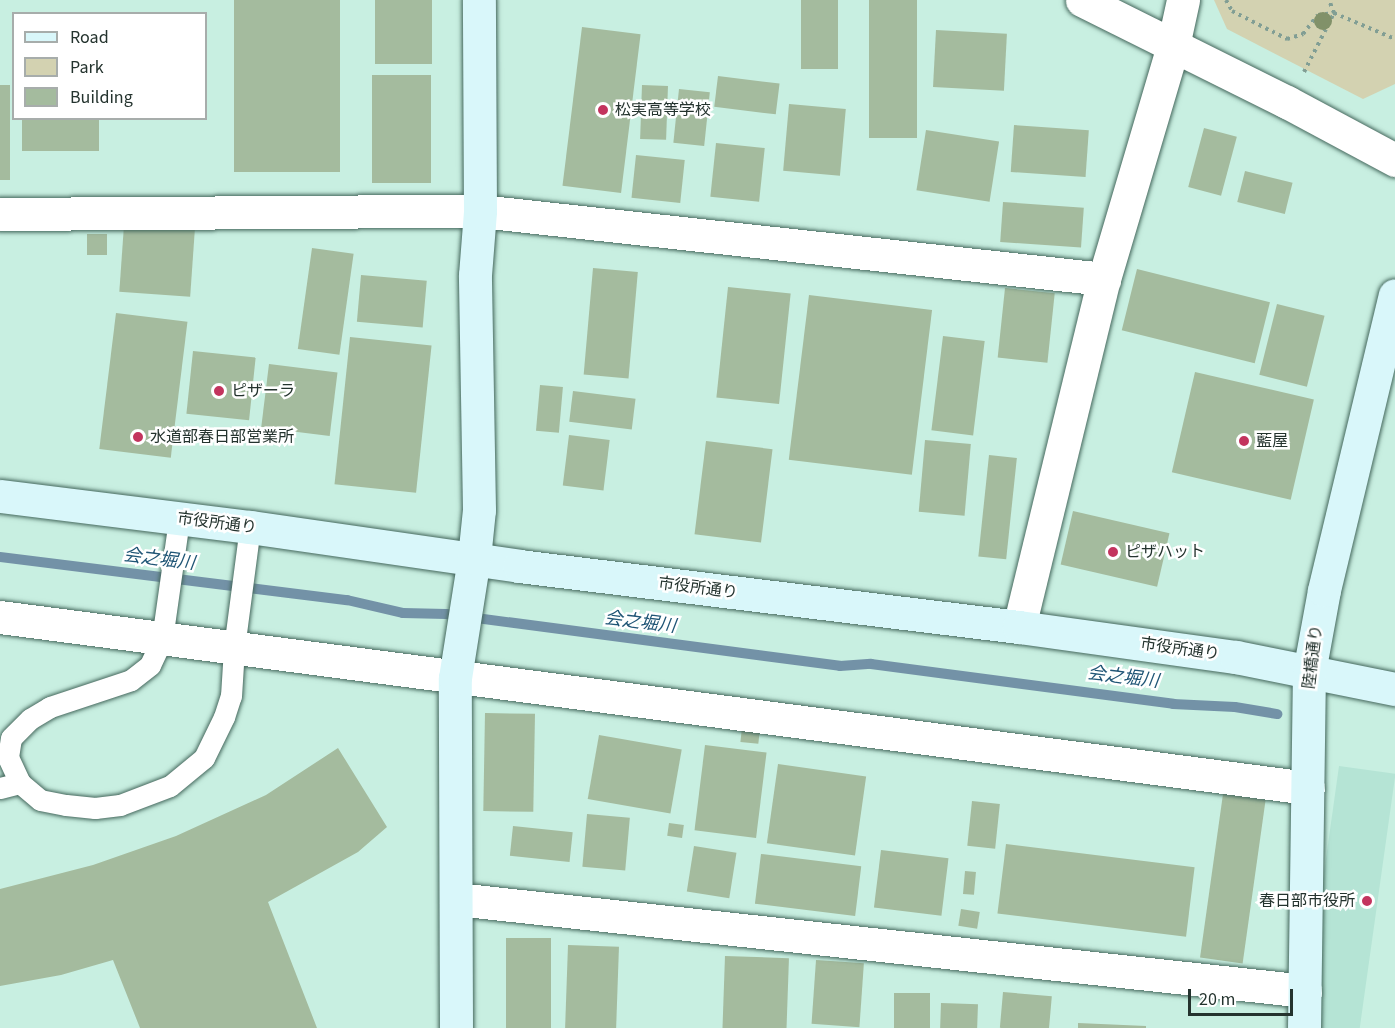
<!DOCTYPE html>
<html>
<head>
<meta charset="utf-8">
<style>
  body { margin:0 }
  #map { position:relative; width:1395px; height:1028px; overflow:hidden; background:#c8efe1; font-family:"Source Sans 3","Noto Sans JP",sans-serif }
  div>[style] { position:absolute }
  .built>* { inset:0; background:#b5e4d5; transform-origin:0 0 }
  .green>* { inset:0; background:#d3d2b1 }
  .stream>* { height:10px; margin:-5px; padding:0 5px; transform-origin:5px; border-radius:5px; background:#7392a7 }
  .building>* { inset:0; background:#a4bb9e; transform-origin:0 0 }
  .path>* { height:4px; margin-top:-2px; transform-origin:0; background:repeating-linear-gradient(90deg,#819e94 0 3px,transparent 0 7.5px) }
  .roads { filter:drop-shadow(0 0 2px #45685d) drop-shadow(0 0 2px #45685d) }
  .lane>* { height:21px; margin:-10.5px; padding:0 10.5px; transform-origin:10.5px; border-radius:10.5px; background:#fff }
  .street>* { height:33px; margin:-16.5px; padding:0 16.5px; transform-origin:16.5px; border-radius:16.5px; background:#fff }
  .secondary>* { height:33px; margin:-16.5px; padding:0 16.5px; transform-origin:16.5px; border-radius:16.5px; background:#d9f7fa }
  .trees>* { width:18px; height:18px; margin:-9px; border-radius:50%; background:#819169 }
  .dots>* { width:16px; height:16px; translate:-50% -50%; box-sizing:border-box; border:3px solid #fff; border-radius:50% }
  span { translate:-50% -50%; white-space:nowrap; text-align:center; line-height:1.15; -webkit-text-stroke:5px #fff; paint-order:stroke }
  .poi-label { font-size:16px; color:#24332e }
  .left { translate:0 -50%; text-align:left }
  .right { translate:-100% -50%; text-align:right }
  .street-label { font-size:16px; color:#24332e }
  .water-label { font-size:18px; color:#205676; font-style:italic }
  .legend { position:absolute; left:12px; top:12px; width:195px; height:108px; box-sizing:border-box; background:#fff; border:2px solid #a7adab; margin:0; padding:8px 10px; list-style:none; font-size:18px; color:#24332e }
  .legend li { display:flex; align-items:center; gap:12px; height:30px }
  .legend b { width:30px; border:2px solid #a7adab }
  .scale { position:absolute; left:1188px; top:989px; width:105px; height:27px; box-sizing:border-box; border:3px solid #24332e; border-top:0; padding-left:8px; font-size:18px; line-height:21px; white-space:nowrap; color:#24332e; -webkit-text-stroke:4px #fff; paint-order:stroke }
</style>
</head>
<body>
<div id="map">
  <div class="built">
    <i style="left:1339px;top:766px;width:57px;height:262px;rotate:8deg"></i>
  </div>
  <div class="green">
    <i style="clip-path:polygon(1214px 0,1395px 0,1395px 84px,1363px 99px,1227px 29px)"></i>
  </div>
  <div class="stream">
    <i style="left:0;top:557px;width:350px;rotate:7.1deg"></i>
    <i style="left:347px;top:600px;width:57px;rotate:13.1deg"></i>
    <i style="left:403px;top:613px;width:43px;rotate:1.3deg"></i>
    <i style="left:446px;top:614px;width:397px;rotate:7.5deg"></i>
    <i style="left:840px;top:666px;width:31px;rotate:-4deg"></i>
    <i style="left:871px;top:664px;width:305px;rotate:7.5deg"></i>
    <i style="left:1173px;top:704px;width:62px;rotate:2.8deg"></i>
    <i style="left:1235px;top:707px;width:43px;rotate:9.5deg"></i>
  </div>
  <div class="building">
    <i style="left:234px;top:0;width:106px;height:172px"></i>
    <i style="left:375px;top:0;width:57px;height:64px"></i>
    <i style="left:801px;top:0;width:37px;height:69px"></i>
    <i style="left:869px;top:0;width:48px;height:138px"></i>
    <i style="left:582px;top:27px;width:59px;height:160px;rotate:7deg"></i>
    <i style="left:936px;top:30px;width:71px;height:57px;rotate:3deg"></i>
    <i style="left:431px;top:75px;width:108px;height:59px;rotate:90deg"></i>
    <i style="left:718px;top:76px;width:62px;height:31px;rotate:7deg"></i>
    <i style="left:0;top:85px;width:10px;height:95px"></i>
    <i style="left:642px;top:85px;width:26px;height:54px;rotate:2deg"></i>
    <i style="left:679px;top:89px;width:31px;height:54px;rotate:6deg"></i>
    <i style="left:789px;top:104px;width:57px;height:67px;rotate:5deg"></i>
    <i style="left:22px;top:118px;width:77px;height:33px"></i>
    <i style="left:1014px;top:125px;width:75px;height:47px;rotate:4deg"></i>
    <i style="left:1204px;top:128px;width:34px;height:61px;rotate:15deg"></i>
    <i style="left:926px;top:130px;width:74px;height:61px;rotate:9deg"></i>
    <i style="left:716px;top:143px;width:49px;height:54px;rotate:6deg"></i>
    <i style="left:636px;top:155px;width:49px;height:43px;rotate:6deg"></i>
    <i style="left:1245px;top:171px;width:49px;height:32px;rotate:14deg"></i>
    <i style="left:1003px;top:202px;width:81px;height:40px;rotate:4deg"></i>
    <i style="left:124px;top:225px;width:71px;height:67px;rotate:4deg"></i>
    <i style="left:87px;top:234px;width:20px;height:21px"></i>
    <i style="left:312px;top:248px;width:42px;height:102px;rotate:8deg"></i>
    <i style="left:593px;top:268px;width:45px;height:107px;rotate:5deg"></i>
    <i style="left:1137px;top:269px;width:137px;height:63px;rotate:14deg"></i>
    <i style="left:361px;top:275px;width:66px;height:47px;rotate:5deg"></i>
    <i style="left:728px;top:287px;width:63px;height:111px;rotate:6deg"></i>
    <i style="left:1005px;top:288px;width:50px;height:70px;rotate:6deg"></i>
    <i style="left:809px;top:295px;width:124px;height:166px;rotate:7deg"></i>
    <i style="left:1277px;top:304px;width:49px;height:73px;rotate:14deg"></i>
    <i style="left:116px;top:313px;width:72px;height:137px;rotate:7deg"></i>
    <i style="left:943px;top:336px;width:42px;height:95px;rotate:7deg"></i>
    <i style="left:350px;top:337px;width:82px;height:148px;rotate:6deg"></i>
    <i style="left:193px;top:351px;width:63px;height:63px;rotate:6deg"></i>
    <i style="left:269px;top:364px;width:69px;height:64px;rotate:7deg"></i>
    <i style="left:1195px;top:372px;width:122px;height:103px;rotate:13deg"></i>
    <i style="left:540px;top:385px;width:23px;height:46px;rotate:5deg"></i>
    <i style="left:573px;top:391px;width:63px;height:31px;rotate:7deg"></i>
    <i style="left:569px;top:435px;width:41px;height:51px;rotate:7deg"></i>
    <i style="left:925px;top:440px;width:46px;height:72px;rotate:5deg"></i>
    <i style="left:706px;top:441px;width:67px;height:94px;rotate:7deg"></i>
    <i style="left:989px;top:455px;width:28px;height:102px;rotate:6deg"></i>
    <i style="left:1073px;top:511px;width:99px;height:55px;rotate:13deg"></i>
    <i style="left:485px;top:713px;width:50px;height:98px;rotate:1deg"></i>
    <i style="left:742px;top:727px;width:18px;height:15px;rotate:6deg"></i>
    <i style="left:599px;top:735px;width:84px;height:65px;rotate:10deg"></i>
    <i style="left:705px;top:745px;width:62px;height:86px;rotate:7deg"></i>
    <i style="clip-path:polygon(338px 748px,387px 827px,358px 852px,268px 902px,317px 1028px,140px 1028px,113px 960px,61px 975px,0 986px,0 889px,93px 865px,176px 836px,266px 795px)"></i>
    <i style="left:778px;top:764px;width:89px;height:80px;rotate:8deg"></i>
    <i style="left:1223px;top:794px;width:43px;height:165px;rotate:8deg"></i>
    <i style="left:972px;top:801px;width:28px;height:45px;rotate:6deg"></i>
    <i style="left:587px;top:814px;width:43px;height:53px;rotate:5deg"></i>
    <i style="left:669px;top:823px;width:15px;height:13px;rotate:8deg"></i>
    <i style="left:513px;top:826px;width:60px;height:30px;rotate:6deg"></i>
    <i style="left:1006px;top:844px;width:190px;height:70px;rotate:7deg"></i>
    <i style="left:694px;top:846px;width:43px;height:46px;rotate:9deg"></i>
    <i style="left:881px;top:850px;width:68px;height:58px;rotate:7deg"></i>
    <i style="left:761px;top:854px;width:101px;height:50px;rotate:7deg"></i>
    <i style="left:965px;top:871px;width:11px;height:23px;rotate:5deg"></i>
    <i style="left:961px;top:909px;width:19px;height:17px;rotate:9deg"></i>
    <i style="left:506px;top:938px;width:45px;height:90px"></i>
    <i style="left:568px;top:945px;width:51px;height:83px;rotate:2deg"></i>
    <i style="left:725px;top:956px;width:64px;height:72px;rotate:2deg"></i>
    <i style="left:816px;top:960px;width:48px;height:64px;rotate:4deg"></i>
    <i style="left:1003px;top:992px;width:49px;height:36px;rotate:5deg"></i>
    <i style="left:894px;top:993px;width:36px;height:35px"></i>
    <i style="left:941px;top:1003px;width:37px;height:25px;rotate:2deg"></i>
    <i style="clip-path:polygon(1078px 1023px,1146px 1026px,1146px 1028px,1078px 1028px)"></i>
  </div>
  <div class="path">
    <i style="left:1226px;top:0;width:13px;rotate:61deg"></i>
    <i style="left:1232px;top:11px;width:62px;rotate:27deg"></i>
    <i style="left:1287px;top:39px;width:17px;rotate:-17deg"></i>
    <i style="left:1303px;top:34px;width:24px;rotate:-52deg"></i>
    <i style="left:1318px;top:15px;width:16px;rotate:-7deg"></i>
    <i style="left:1334px;top:13px;width:66px;rotate:23.1deg"></i>
    <i style="left:1304px;top:72px;width:66px;rotate:-63deg"></i>
    <i style="left:1334px;top:13px;width:14px;rotate:-111deg"></i>
  </div>
  <div class="roads">
    <div class="lane">
      <i style="left:20px;top:783px;width:29px;rotate:-115deg"></i>
      <i style="left:8px;top:757px;width:19px;rotate:-81deg"></i>
      <i style="left:11px;top:738px;width:27px;rotate:-45deg"></i>
      <i style="left:30px;top:719px;width:23px;rotate:-31deg"></i>
      <i style="left:50px;top:707px;width:85px;rotate:-18.4deg"></i>
      <i style="left:131px;top:680px;width:24px;rotate:-38deg"></i>
      <i style="left:150px;top:665px;width:29px;rotate:-65deg"></i>
      <i style="left:162px;top:639px;width:121px;rotate:-81.9deg"></i>
      <i style="left:0;top:788px;width:21px;rotate:-14deg"></i>
      <i style="left:20px;top:783px;width:26px;rotate:40deg"></i>
      <i style="left:40px;top:800px;width:26px;rotate:11deg"></i>
      <i style="left:66px;top:805px;width:29px;rotate:6deg"></i>
      <i style="left:95px;top:808px;width:25px;rotate:-7deg"></i>
      <i style="left:120px;top:805px;width:53px;rotate:-20.8deg"></i>
      <i style="left:170px;top:786px;width:44px;rotate:-39.5deg"></i>
      <i style="left:204px;top:758px;width:46px;rotate:-64deg"></i>
      <i style="left:224px;top:717px;width:22px;rotate:-72deg"></i>
      <i style="left:231px;top:696px;width:48px;rotate:-86.4deg"></i>
      <i style="left:234px;top:648px;width:122px;rotate:-82.5deg"></i>
    </div>
    <div class="street">
      <i style="left:1082px;top:0;width:229px;rotate:26.5deg"></i>
      <i style="left:1287px;top:102px;width:123px;rotate:28.2deg"></i>
      <i style="left:0;top:214px;width:480px;rotate:-0.4deg"></i>
      <i style="left:480px;top:211px;width:628px;rotate:6.22deg"></i>
      <i style="left:0;top:617px;width:1319px;rotate:7.45deg"></i>
      <i style="left:1019px;top:627px;width:358px;rotate:-76.3deg"></i>
      <i style="left:1104px;top:279px;width:243px;rotate:-73.5deg"></i>
      <i style="left:1173px;top:46px;width:47px;rotate:-77.7deg"></i>
      <i style="left:456px;top:899px;width:854px;rotate:6.18deg"></i>
    </div>
    <div class="secondary">
      <i style="left:0;top:496px;width:252px;rotate:7.1deg"></i>
      <i style="left:250px;top:527px;width:272px;rotate:8.2deg"></i>
      <i style="left:519px;top:566px;width:504px;rotate:6.96deg"></i>
      <i style="left:1019px;top:627px;width:219px;rotate:7.9deg"></i>
      <i style="left:1236px;top:657px;width:162px;rotate:11.4deg"></i>
      <i style="left:456px;top:1028px;width:350px;rotate:-90.2deg"></i>
      <i style="left:455px;top:678px;width:121px;rotate:-81deg"></i>
      <i style="left:474px;top:558px;width:48px;rotate:-84.1deg"></i>
      <i style="left:479px;top:510px;width:235px;rotate:-91deg"></i>
      <i style="left:475px;top:275px;width:64px;rotate:-85.5deg"></i>
      <i style="left:480px;top:211px;width:211px;rotate:-90.3deg"></i>
      <i style="left:1304px;top:1028px;width:356px;rotate:-89.2deg"></i>
      <i style="left:1309px;top:672px;width:83px;rotate:-79.6deg"></i>
      <i style="left:1324px;top:590px;width:303px;rotate:-76.5deg"></i>
    </div>
  </div>
  <div class="trees">
    <i style="left:1323px;top:21px"></i>
  </div>
  <div class="dots">
    <i style="left:603px;top:110px;background:#c3345e"></i>
    <i style="left:219px;top:391px;background:#c3345e"></i>
    <i style="left:138px;top:437px;background:#c3345e"></i>
    <i style="left:1244px;top:441px;background:#c3345e"></i>
    <i style="left:1113px;top:552px;background:#c3345e"></i>
    <i style="left:1367px;top:901px;background:#c3345e"></i>
  </div>
  <div class="poi-label">
    <span class="left" style="left:615px;top:110px">松実高等学校</span>
    <span class="left" style="left:231px;top:391px">ピザーラ</span>
    <span class="left" style="left:150px;top:437px">水道部春日部営業所</span>
    <span class="left" style="left:1256px;top:441px">藍屋</span>
    <span class="left" style="left:1125px;top:552px">ピザハット</span>
    <span class="right" style="left:1355px;top:901px">春日部市役所</span>
  </div>
  <div class="street-label">
    <span style="left:217px;top:523px;rotate:7deg">市役所通り</span>
    <span style="left:698px;top:588px;rotate:7deg">市役所通り</span>
    <span style="left:1180px;top:649px;rotate:8deg">市役所通り</span>
    <span style="left:1313px;top:657px;rotate:-83deg">陸橋通り</span>
  </div>
  <div class="water-label">
    <span style="left:159px;top:560px;rotate:7deg">会之堀川</span>
    <span style="left:640px;top:623px;rotate:7deg">会之堀川</span>
    <span style="left:1123px;top:678px;rotate:7deg">会之堀川</span>
  </div>
  <ul class="legend">
  <li><b style="height:8px;background:#d9f7fa"></b>Road</li>
  <li><b style="height:16px;background:#d3d2b1"></b>Park</li>
  <li><b style="height:16px;background:#a4bb9e"></b>Building</li>
  </ul>
  <div class="scale">20 m</div>
</div>
</body>
</html>
